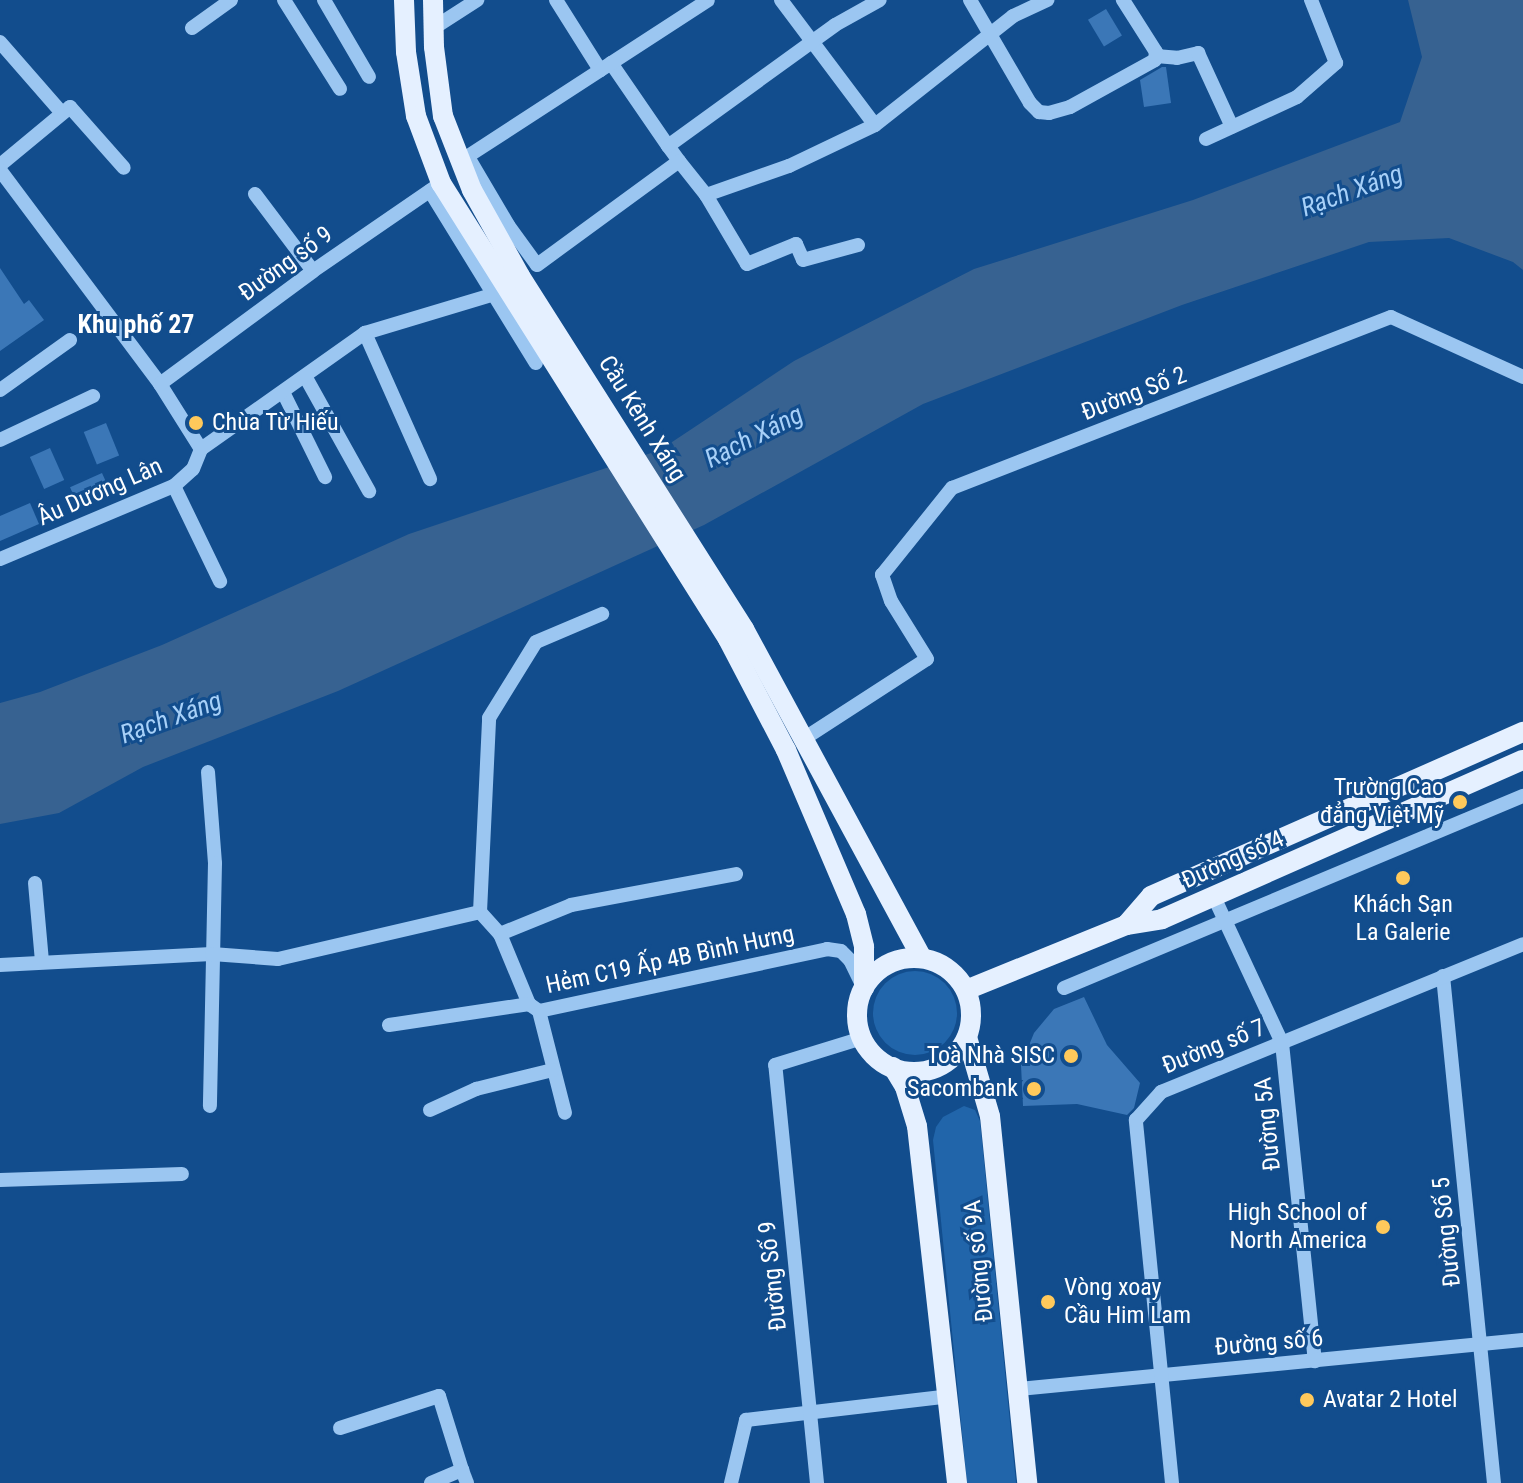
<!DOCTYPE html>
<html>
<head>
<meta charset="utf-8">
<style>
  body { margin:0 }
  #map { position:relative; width:1523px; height:1483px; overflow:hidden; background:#124d8d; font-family:"Roboto Condensed",sans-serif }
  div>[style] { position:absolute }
  .green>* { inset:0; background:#2165aa }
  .round { border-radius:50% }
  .water>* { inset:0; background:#376291 }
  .building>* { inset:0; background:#3b77b7; transform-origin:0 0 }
  .minor>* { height:14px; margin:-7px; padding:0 7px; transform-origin:7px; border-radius:7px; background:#9bc6f1 }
  .major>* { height:20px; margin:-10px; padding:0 10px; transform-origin:10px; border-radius:10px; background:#e5f0ff }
  .major>.ring { margin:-10px; padding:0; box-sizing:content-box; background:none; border:20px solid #e5f0ff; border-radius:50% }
  .dots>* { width:22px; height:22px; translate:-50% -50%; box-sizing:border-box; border:4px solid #124d8d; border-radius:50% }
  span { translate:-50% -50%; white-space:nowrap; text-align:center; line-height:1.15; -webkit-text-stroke:6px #124d8d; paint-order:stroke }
  .street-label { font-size:24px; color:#fff }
  .poi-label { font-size:24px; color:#fff }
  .left { translate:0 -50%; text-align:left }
  .right { translate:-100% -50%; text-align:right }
  .water-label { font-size:26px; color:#a7d0f8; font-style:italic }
  .neighbourhood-label { font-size:26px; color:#fff; font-weight:700 }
</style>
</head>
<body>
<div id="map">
  <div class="green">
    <i class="round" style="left:873px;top:971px;width:84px;height:84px"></i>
    <i style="clip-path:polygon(964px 1106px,975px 1110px,980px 1121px,1016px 1483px,967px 1483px,933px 1140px,936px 1127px,943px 1117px)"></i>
  </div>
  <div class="water">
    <i style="clip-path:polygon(1408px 0,1523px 0,1523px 270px,1513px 262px,1449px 238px,1369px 242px,1182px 305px,923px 404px,704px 525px,338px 691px,143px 767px,59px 813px,0 824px,0 703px,40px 692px,162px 645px,409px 534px,660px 450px,794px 361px,974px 269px,1193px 200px,1400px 122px,1422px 57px)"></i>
  </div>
  <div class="building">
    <i style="left:1106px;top:9px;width:31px;height:21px;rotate:59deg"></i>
    <i style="clip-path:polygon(1162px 67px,1166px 67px,1171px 103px,1144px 107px,1140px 80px)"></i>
    <i style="clip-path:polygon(0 268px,24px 304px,29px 300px,44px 320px,0 351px)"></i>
    <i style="left:106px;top:423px;width:35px;height:24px;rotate:68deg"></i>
    <i style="left:50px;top:448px;width:35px;height:22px;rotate:66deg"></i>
    <i style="left:102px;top:473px;width:22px;height:35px;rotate:66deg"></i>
    <i style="clip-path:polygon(30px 503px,39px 524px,0 541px,0 516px)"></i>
    <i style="clip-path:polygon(1084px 997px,1107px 1045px,1140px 1083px,1134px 1108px,1127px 1115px,1077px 1104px,1023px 1106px,1021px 1065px,1034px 1033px,1054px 1009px)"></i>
  </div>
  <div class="minor">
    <i style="left:284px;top:0;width:105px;rotate:57.8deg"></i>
    <i style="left:324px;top:0;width:89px;rotate:59.7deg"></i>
    <i style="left:556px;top:0;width:83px;rotate:57.8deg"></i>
    <i style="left:781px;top:0;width:156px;rotate:53.1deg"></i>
    <i style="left:875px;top:125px;width:176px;rotate:-38.3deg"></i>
    <i style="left:1013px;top:16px;width:38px;rotate:-25deg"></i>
    <i style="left:970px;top:0;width:119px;rotate:59.8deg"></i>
    <i style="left:1030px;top:103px;width:13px;rotate:45deg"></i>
    <i style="left:1039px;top:112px;width:10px;rotate:6deg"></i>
    <i style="left:1049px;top:113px;width:22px;rotate:-16deg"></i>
    <i style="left:1070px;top:107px;width:97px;rotate:-28.9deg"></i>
    <i style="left:1155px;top:60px;width:8px;rotate:-83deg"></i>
    <i style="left:1156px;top:52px;width:62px;rotate:-122.4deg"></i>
    <i style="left:192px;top:28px;width:48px;rotate:-35.7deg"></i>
    <i style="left:432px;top:29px;width:54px;rotate:-32.8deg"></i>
    <i style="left:0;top:42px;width:94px;rotate:48.9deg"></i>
    <i style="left:1156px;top:56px;width:21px;rotate:5deg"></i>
    <i style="left:1177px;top:58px;width:22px;rotate:-13deg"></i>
    <i style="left:1198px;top:53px;width:81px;rotate:65.3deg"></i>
    <i style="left:611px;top:63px;width:101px;rotate:55.5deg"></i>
    <i style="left:1206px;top:139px;width:100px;rotate:-24.8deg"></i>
    <i style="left:1297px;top:97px;width:52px;rotate:-41.1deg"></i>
    <i style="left:1336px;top:63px;width:68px;rotate:-111.6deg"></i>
    <i style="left:468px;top:157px;width:79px;rotate:59.5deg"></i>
    <i style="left:508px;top:225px;width:49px;rotate:54.1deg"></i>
    <i style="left:537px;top:265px;width:176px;rotate:-36.2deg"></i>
    <i style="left:679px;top:161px;width:19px;rotate:-126deg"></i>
    <i style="left:668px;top:146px;width:206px;rotate:-35.9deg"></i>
    <i style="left:835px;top:25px;width:51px;rotate:-29.1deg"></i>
    <i style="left:462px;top:160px;width:293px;rotate:-33deg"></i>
    <i style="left:679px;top:161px;width:43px;rotate:51.5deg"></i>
    <i style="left:706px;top:195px;width:80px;rotate:59.3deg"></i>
    <i style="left:747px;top:264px;width:53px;rotate:-22.2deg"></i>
    <i style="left:796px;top:244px;width:17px;rotate:66deg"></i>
    <i style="left:803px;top:260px;width:57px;rotate:-15.3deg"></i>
    <i style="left:0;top:165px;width:91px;rotate:-39.6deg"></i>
    <i style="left:70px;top:107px;width:81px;rotate:48.5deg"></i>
    <i style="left:0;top:170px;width:267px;rotate:53.2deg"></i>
    <i style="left:160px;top:384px;width:77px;rotate:57.8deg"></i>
    <i style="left:430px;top:191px;width:202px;rotate:58.4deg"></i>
    <i style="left:255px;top:194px;width:96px;rotate:53deg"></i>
    <i style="left:706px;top:195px;width:88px;rotate:-19.3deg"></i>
    <i style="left:789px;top:166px;width:95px;rotate:-25.5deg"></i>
    <i style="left:365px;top:333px;width:160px;rotate:66deg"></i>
    <i style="left:305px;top:376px;width:132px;rotate:60.9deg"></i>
    <i style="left:160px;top:384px;width:190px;rotate:-36.4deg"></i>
    <i style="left:313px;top:271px;width:155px;rotate:-34.5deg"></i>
    <i style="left:0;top:390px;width:86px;rotate:-35.5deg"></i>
    <i style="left:283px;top:392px;width:95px;rotate:63.7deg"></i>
    <i style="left:0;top:440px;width:103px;rotate:-25.3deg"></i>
    <i style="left:174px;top:486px;width:106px;rotate:64.2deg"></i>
    <i style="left:0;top:559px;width:189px;rotate:-22.8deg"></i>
    <i style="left:174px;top:486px;width:25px;rotate:-42deg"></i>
    <i style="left:193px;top:469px;width:22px;rotate:-68deg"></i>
    <i style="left:201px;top:449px;width:201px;rotate:-35.3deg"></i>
    <i style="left:365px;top:333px;width:136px;rotate:-16.7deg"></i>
    <i style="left:805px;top:738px;width:145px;rotate:-32.9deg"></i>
    <i style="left:927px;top:659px;width:68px;rotate:-121.8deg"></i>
    <i style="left:891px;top:601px;width:28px;rotate:-109deg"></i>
    <i style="left:882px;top:575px;width:112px;rotate:-51.2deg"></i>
    <i style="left:952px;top:488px;width:471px;rotate:-21.3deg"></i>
    <i style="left:1391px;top:317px;width:145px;rotate:24.4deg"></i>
    <i style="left:208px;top:772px;width:91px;rotate:85.6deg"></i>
    <i style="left:215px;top:863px;width:243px;rotate:91.2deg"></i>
    <i style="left:35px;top:883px;width:78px;rotate:84.9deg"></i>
    <i style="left:1214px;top:897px;width:161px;rotate:65deg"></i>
    <i style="left:1282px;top:1043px;width:320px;rotate:84.1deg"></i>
    <i style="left:480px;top:912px;width:194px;rotate:-87.3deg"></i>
    <i style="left:489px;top:718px;width:89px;rotate:-58.3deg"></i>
    <i style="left:536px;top:642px;width:72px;rotate:-23deg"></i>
    <i style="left:500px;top:934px;width:77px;rotate:-22.2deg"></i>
    <i style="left:571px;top:905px;width:168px;rotate:-10.6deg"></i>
    <i style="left:0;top:965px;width:212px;rotate:-3deg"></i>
    <i style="left:212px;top:954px;width:66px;rotate:4.3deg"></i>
    <i style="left:278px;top:959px;width:207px;rotate:-13.1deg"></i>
    <i style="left:480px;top:912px;width:30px;rotate:48deg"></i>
    <i style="left:500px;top:934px;width:76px;rotate:67.5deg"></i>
    <i style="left:529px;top:1004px;width:12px;rotate:35deg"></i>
    <i style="left:539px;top:1011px;width:295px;rotate:-12.1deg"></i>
    <i style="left:827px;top:949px;width:14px;rotate:8deg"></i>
    <i style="left:841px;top:951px;width:13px;rotate:45deg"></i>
    <i style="left:850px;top:960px;width:25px;rotate:64deg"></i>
    <i style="left:1443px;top:976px;width:510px;rotate:84.26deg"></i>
    <i style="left:1064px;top:988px;width:498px;rotate:-22.7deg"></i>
    <i style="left:539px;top:1011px;width:105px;rotate:75.7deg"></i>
    <i style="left:389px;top:1025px;width:142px;rotate:-8.5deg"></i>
    <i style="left:430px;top:1110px;width:51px;rotate:-24.5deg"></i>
    <i style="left:476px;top:1089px;width:79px;rotate:-13.9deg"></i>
    <i style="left:0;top:1180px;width:182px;rotate:-1.9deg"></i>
    <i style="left:1019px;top:1389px;width:506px;rotate:-5.55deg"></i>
    <i style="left:340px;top:1428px;width:104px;rotate:-17.9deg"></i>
    <i style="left:439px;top:1396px;width:77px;rotate:72.7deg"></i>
    <i style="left:431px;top:1483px;width:34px;rotate:-23deg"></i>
    <i style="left:462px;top:1470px;width:14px;rotate:69deg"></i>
    <i style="left:731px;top:1483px;width:65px;rotate:-76.6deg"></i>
    <i style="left:746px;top:1420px;width:204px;rotate:-6.7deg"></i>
    <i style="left:817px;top:1483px;width:420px;rotate:-95.7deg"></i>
    <i style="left:775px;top:1065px;width:91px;rotate:-17.2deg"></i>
    <i style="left:1172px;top:1483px;width:365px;rotate:-95.7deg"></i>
    <i style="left:1136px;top:1120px;width:38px;rotate:-48deg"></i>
    <i style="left:1161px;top:1092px;width:391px;rotate:-22.2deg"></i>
  </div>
  <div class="major">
    <i style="left:404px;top:0;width:52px;rotate:87.8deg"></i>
    <i style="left:406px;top:52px;width:65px;rotate:81.1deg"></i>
    <i style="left:416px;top:116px;width:72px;rotate:69.5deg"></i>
    <i style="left:441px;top:183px;width:539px;rotate:57.81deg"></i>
    <i style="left:728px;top:639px;width:125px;rotate:62.4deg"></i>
    <i style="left:786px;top:750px;width:178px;rotate:66.9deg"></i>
    <i style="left:856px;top:914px;width:34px;rotate:76deg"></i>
    <i style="left:864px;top:947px;width:41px;rotate:90deg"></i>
    <i style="left:433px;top:0;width:47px;rotate:88.8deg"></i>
    <i style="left:434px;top:47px;width:70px;rotate:82.6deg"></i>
    <i style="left:443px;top:116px;width:79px;rotate:68.6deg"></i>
    <i style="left:472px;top:190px;width:98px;rotate:60.8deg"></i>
    <i style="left:520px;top:276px;width:418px;rotate:57.6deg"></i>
    <i style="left:744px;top:629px;width:374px;rotate:61.6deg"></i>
    <i style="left:1126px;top:925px;width:38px;rotate:-49deg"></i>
    <i style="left:1151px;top:896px;width:407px;rotate:-23.8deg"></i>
    <i class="ring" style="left:857px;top:958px;width:94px;height:94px"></i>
    <i style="left:966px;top:990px;width:173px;rotate:-22.1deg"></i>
    <i style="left:1126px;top:925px;width:36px;rotate:-9deg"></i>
    <i style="left:1162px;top:919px;width:394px;rotate:-23.8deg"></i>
    <i style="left:967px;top:1037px;width:82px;rotate:73.8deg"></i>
    <i style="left:990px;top:1116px;width:369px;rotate:84.2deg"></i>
    <i style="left:893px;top:1067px;width:23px;rotate:59deg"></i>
    <i style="left:905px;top:1087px;width:41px;rotate:72.9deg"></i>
    <i style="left:917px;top:1126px;width:359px;rotate:83.6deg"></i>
  </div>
  <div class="dots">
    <i style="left:196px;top:423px;background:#ffc95b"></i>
    <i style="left:1460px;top:802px;background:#ffc95b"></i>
    <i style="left:1403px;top:878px;background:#ffc95b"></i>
    <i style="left:1071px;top:1056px;background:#ffc95b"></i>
    <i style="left:1034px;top:1089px;background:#ffc95b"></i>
    <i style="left:1383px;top:1227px;background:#ffc95b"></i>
    <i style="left:1048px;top:1302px;background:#ffc95b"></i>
    <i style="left:1307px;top:1400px;background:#ffc95b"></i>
  </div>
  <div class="street-label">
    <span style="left:286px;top:264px;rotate:-36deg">Đường số 9</span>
    <span style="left:1134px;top:394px;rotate:-21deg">Đường Số 2</span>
    <span style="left:642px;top:419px;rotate:58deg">Cầu Kênh Xáng</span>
    <span style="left:100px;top:492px;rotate:-24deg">Âu Dương Lân</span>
    <span style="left:1233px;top:860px;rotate:-24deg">Đường số 4</span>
    <span style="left:670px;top:960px;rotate:-12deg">Hẻm C19 Ấp 4B Bình Hưng</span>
    <span style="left:1214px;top:1047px;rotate:-22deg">Đường số 7</span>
    <span style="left:1268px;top:1124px;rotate:-96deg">Đường 5A</span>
    <span style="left:1447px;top:1232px;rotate:-96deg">Đường Số 5</span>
    <span style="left:979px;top:1261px;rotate:-96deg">Đường số 9A</span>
    <span style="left:773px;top:1276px;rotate:-96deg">Đường Số 9</span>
    <span style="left:1269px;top:1343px;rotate:-5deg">Đường số 6</span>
  </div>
  <div class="poi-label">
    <span class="left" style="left:212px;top:423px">Chùa Từ Hiếu</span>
    <span class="right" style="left:1444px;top:802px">Trường Cao<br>đẳng Việt Mỹ</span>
    <span style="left:1403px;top:919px">Khách Sạn<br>La Galerie</span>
    <span class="right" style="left:1055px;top:1056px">Toà Nhà SISC</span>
    <span class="right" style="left:1018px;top:1089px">Sacombank</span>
    <span class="right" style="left:1367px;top:1227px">High School of<br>North America</span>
    <span class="left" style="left:1064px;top:1302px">Vòng xoay<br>Cầu Him Lam</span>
    <span class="left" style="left:1323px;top:1400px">Avatar 2 Hotel</span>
  </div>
  <div class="water-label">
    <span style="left:1352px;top:191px;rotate:-20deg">Rạch Xáng</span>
    <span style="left:754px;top:437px;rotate:-27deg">Rạch Xáng</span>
    <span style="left:171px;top:718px;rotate:-20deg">Rạch Xáng</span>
  </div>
  <div class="neighbourhood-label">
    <span style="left:136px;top:325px">Khu phố 27</span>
  </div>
</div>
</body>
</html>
